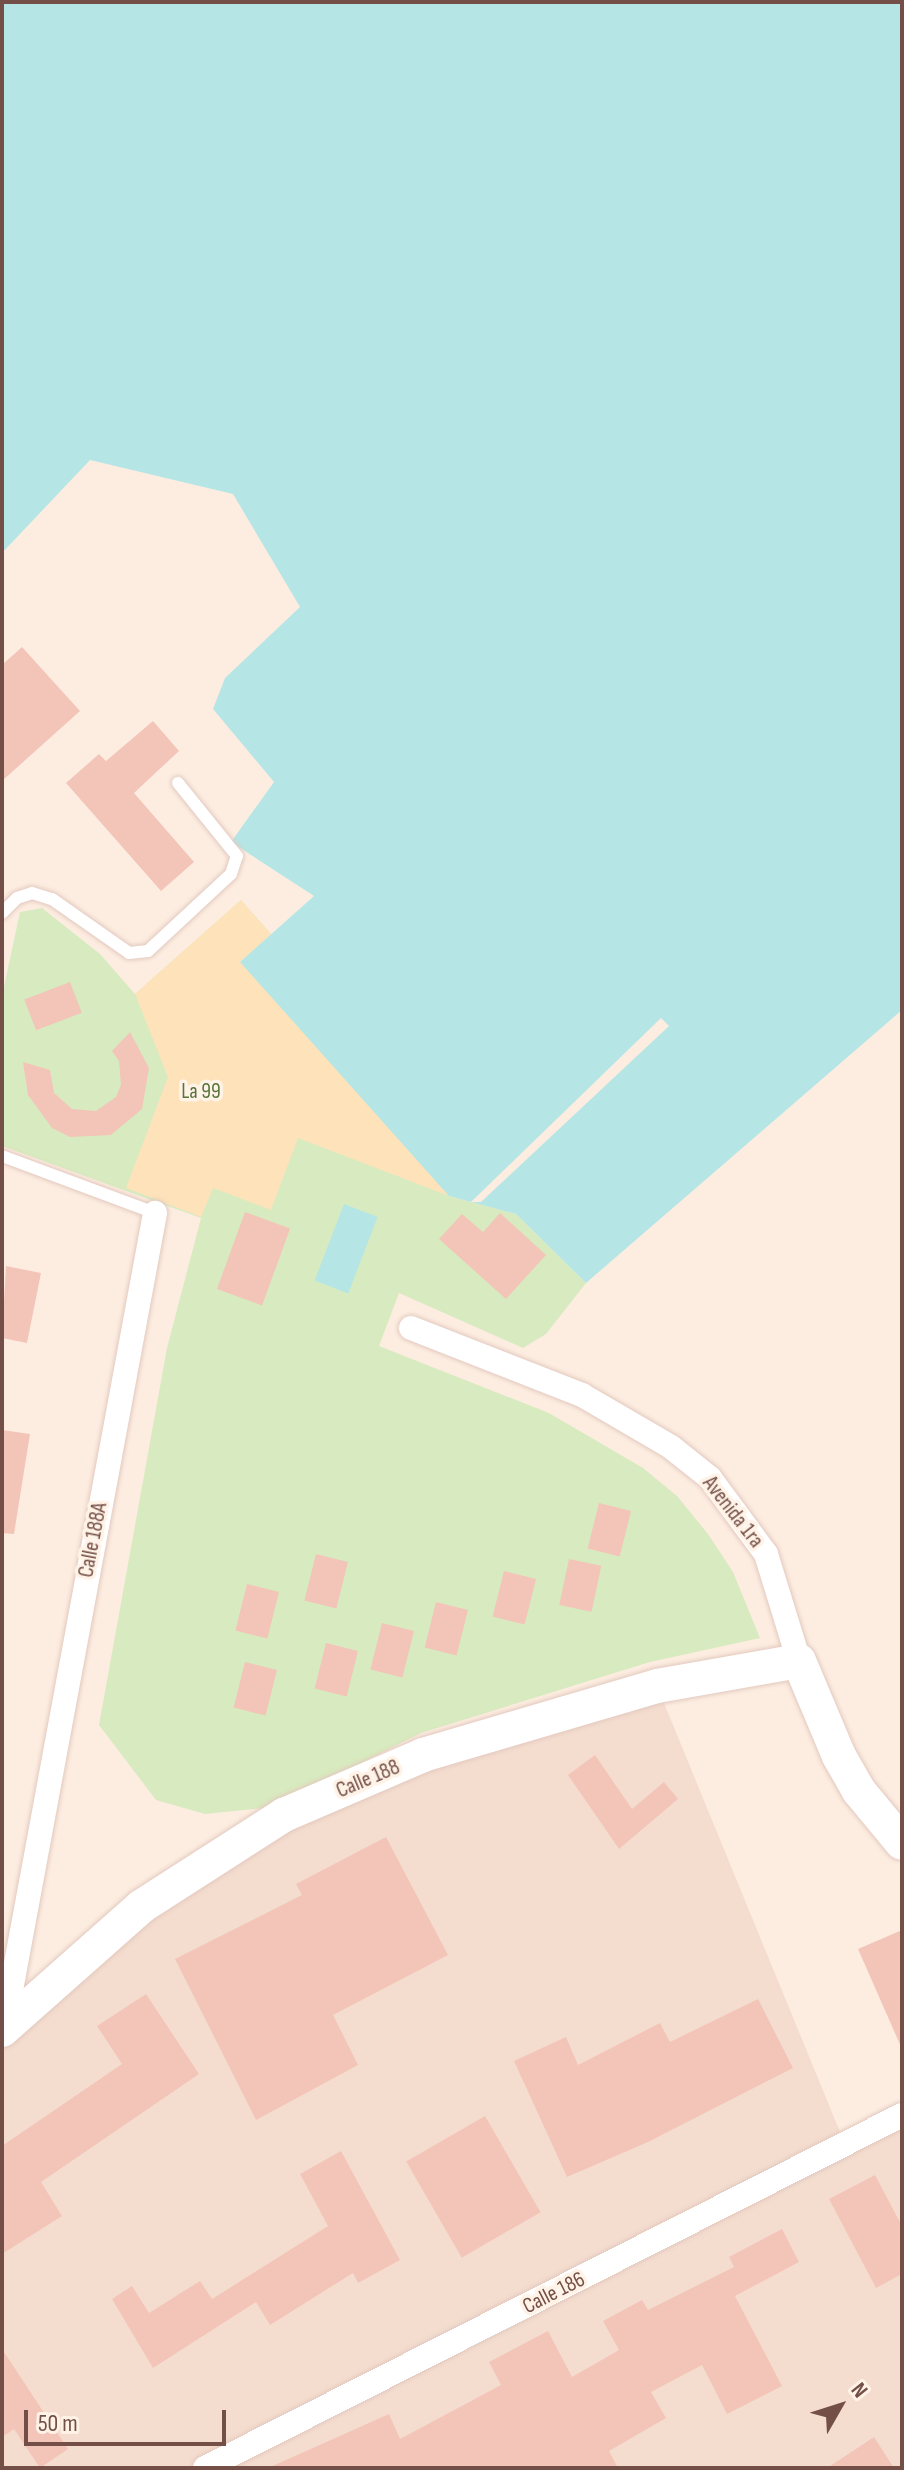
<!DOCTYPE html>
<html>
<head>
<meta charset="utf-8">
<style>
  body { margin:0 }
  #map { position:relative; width:904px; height:2470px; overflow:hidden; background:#fdede1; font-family:"Sofia Sans Condensed",sans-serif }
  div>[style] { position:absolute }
  .residential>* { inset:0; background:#f4ddcf }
  .green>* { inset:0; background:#d8eabf }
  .sand>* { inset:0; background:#fde2ba }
  .water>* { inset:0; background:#b5e6e5; transform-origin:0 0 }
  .pier>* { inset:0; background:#fdede1 }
  .building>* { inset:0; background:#f3c5b8; transform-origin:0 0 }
  .roads { filter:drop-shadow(0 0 2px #e3c9bf) drop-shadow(0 0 2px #e3c9bf) }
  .lane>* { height:12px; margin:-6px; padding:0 6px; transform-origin:6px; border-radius:6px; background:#fff }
  .street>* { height:24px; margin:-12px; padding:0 12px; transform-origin:12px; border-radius:12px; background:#fff }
  .secondary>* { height:34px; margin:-17px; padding:0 17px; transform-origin:17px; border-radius:17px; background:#fff }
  span { translate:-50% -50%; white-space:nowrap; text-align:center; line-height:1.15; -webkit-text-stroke:7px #fff2e7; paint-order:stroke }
  .park-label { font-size:22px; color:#57743c }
  .street-label { font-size:22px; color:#744f47 }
  .frame { position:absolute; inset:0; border:4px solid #744f47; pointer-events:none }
  .north { position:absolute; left:800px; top:2366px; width:80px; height:80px; -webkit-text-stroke:6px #fff2e7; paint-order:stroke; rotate:51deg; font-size:22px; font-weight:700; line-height:32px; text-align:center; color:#744f47 }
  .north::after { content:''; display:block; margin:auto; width:28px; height:36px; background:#744f47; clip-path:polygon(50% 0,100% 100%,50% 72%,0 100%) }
  .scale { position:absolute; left:24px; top:2410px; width:202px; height:36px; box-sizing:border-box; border:4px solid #744f47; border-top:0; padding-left:10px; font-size:24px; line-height:28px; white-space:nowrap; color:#744f47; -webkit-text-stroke:6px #fff2e7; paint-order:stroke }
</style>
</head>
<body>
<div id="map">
  <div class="residential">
    <i style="clip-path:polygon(657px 1686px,845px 2144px,902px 2115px,902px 2468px,2px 2468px,2px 2030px,284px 1815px)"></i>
  </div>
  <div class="green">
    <i style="clip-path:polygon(241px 900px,271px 934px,241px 962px,449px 1196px,516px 1214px,586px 1283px,546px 1334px,523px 1348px,399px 1293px,379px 1346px,549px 1413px,643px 1468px,677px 1496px,708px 1534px,733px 1572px,760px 1638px,650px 1662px,421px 1733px,274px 1807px,205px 1814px,156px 1800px,99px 1725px,167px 1348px,201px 1218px,2px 1146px,2px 996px,20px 912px,42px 908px,100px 954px,135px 994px)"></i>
  </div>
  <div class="sand">
    <i style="clip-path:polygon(241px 900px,271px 934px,241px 962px,449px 1196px,298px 1138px,271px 1210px,213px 1188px,201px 1217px,126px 1188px,168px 1077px,135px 994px)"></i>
  </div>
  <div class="water">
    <i style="clip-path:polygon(2px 2px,902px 2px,902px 1010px,586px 1283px,516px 1214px,449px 1196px,240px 962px,314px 896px,231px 842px,274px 782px,213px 709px,225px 678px,300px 607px,233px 494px,90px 460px,2px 553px)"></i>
    <i style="left:344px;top:1204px;width:36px;height:82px;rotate:21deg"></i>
  </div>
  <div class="pier">
    <i style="clip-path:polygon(661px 1018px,669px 1026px,481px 1202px,471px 1202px)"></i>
  </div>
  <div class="building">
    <i style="clip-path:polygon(22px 647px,80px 711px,2px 781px,2px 665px)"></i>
    <i style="clip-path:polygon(153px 721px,179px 751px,134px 793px,194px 862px,161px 891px,66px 783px,99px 754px,106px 761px)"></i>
    <i style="left:70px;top:982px;width:33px;height:49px;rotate:69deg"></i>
    <i style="clip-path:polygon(130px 1032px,149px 1068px,142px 1109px,111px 1135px,70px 1137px,52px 1128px,28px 1095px,23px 1062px,50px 1070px,54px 1093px,72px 1109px,96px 1111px,116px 1097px,121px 1085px,119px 1061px,112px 1051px)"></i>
    <i style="left:245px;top:1212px;width:48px;height:82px;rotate:20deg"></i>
    <i style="clip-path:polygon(500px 1213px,546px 1255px,506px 1299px,439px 1239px,462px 1214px,483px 1232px)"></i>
    <i style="clip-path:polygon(6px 1266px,41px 1273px,27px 1343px,2px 1338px)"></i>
    <i style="clip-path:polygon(2px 1430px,30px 1434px,14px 1534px,2px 1533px)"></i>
    <i style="left:599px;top:1503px;width:33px;height:47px;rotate:14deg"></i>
    <i style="left:316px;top:1554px;width:33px;height:48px;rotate:14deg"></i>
    <i style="left:569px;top:1559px;width:33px;height:47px;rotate:12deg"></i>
    <i style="left:504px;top:1571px;width:33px;height:47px;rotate:14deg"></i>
    <i style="left:247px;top:1584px;width:33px;height:48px;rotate:14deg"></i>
    <i style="left:436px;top:1602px;width:33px;height:47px;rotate:14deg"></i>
    <i style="left:382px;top:1623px;width:33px;height:48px;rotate:14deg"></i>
    <i style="left:326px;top:1643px;width:33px;height:47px;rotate:14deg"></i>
    <i style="left:245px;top:1662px;width:33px;height:47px;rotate:14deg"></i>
    <i style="clip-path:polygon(595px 1755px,632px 1809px,664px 1782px,678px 1799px,619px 1849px,568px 1775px)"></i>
    <i style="clip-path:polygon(386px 1837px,448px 1955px,333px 2015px,358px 2065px,256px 2120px,175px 1959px,302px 1895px,296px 1884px)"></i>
    <i style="clip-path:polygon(902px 1930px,902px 2049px,858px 1949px)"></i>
    <i style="clip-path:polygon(146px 1994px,199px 2074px,41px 2182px,62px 2216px,2px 2254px,2px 2146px,122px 2064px,97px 2026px)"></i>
    <i style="clip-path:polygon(758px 1999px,793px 2068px,648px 2142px,567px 2177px,514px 2061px,566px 2037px,578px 2065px,660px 2023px,670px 2042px)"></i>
    <i style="left:485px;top:2116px;width:111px;height:91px;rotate:60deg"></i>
    <i style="clip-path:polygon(341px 2151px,400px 2260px,358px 2283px,353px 2273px,270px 2325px,256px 2302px,153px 2368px,112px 2299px,132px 2286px,149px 2313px,200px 2281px,212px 2299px,328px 2226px,300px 2174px)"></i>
    <i style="clip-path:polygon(875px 2175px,902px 2226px,902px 2274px,876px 2288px,829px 2199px)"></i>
    <i style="clip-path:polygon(782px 2229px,799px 2262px,735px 2296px,782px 2386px,727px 2414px,702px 2365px,651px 2392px,666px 2418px,609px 2451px,618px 2468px,268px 2468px,389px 2414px,400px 2439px,501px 2385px,489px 2362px,548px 2331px,572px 2377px,619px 2350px,603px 2321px,642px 2300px,648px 2310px,734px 2267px,729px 2257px)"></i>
    <i style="clip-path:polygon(2px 2349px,68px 2449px,40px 2468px,14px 2429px,2px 2437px)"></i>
    <i style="clip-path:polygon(874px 2437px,894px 2468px,827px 2468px)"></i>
  </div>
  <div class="roads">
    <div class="lane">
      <i style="left:2px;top:913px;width:21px;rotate:-45deg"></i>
      <i style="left:17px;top:898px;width:16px;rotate:-18deg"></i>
      <i style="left:32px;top:893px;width:21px;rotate:17deg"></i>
      <i style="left:52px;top:899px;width:94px;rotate:35deg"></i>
      <i style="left:129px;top:953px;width:19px;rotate:-6deg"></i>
      <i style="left:148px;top:951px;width:113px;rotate:-42.9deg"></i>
      <i style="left:231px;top:874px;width:19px;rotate:-72deg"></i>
      <i style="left:237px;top:856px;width:94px;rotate:-128.9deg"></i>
      <i style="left:2px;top:1156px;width:163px;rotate:20.4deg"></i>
    </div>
    <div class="street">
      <i style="left:411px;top:1328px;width:184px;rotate:21.4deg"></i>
      <i style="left:582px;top:1395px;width:103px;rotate:30.3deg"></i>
      <i style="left:671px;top:1447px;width:50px;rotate:38.5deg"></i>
      <i style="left:710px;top:1478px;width:94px;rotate:53.6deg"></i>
      <i style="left:766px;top:1554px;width:112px;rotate:72.9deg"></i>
      <i style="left:4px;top:2028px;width:829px;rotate:-79.5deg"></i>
      <i style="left:205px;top:2468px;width:781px;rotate:-26.86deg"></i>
    </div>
    <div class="secondary">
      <i style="left:2px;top:2030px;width:187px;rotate:-41.5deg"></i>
      <i style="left:142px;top:1906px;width:169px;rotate:-32.7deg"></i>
      <i style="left:284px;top:1815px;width:151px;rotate:-23.3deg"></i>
      <i style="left:423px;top:1755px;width:244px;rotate:-16.4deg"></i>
      <i style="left:657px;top:1686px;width:144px;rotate:-10deg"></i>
      <i style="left:799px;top:1661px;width:103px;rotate:67.2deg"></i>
      <i style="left:839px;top:1756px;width:40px;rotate:60.3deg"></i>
      <i style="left:859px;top:1791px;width:67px;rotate:50.4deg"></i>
    </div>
  </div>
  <div class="park-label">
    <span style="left:201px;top:1092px">La 99</span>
  </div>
  <div class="street-label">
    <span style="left:733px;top:1512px;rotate:52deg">Avenida 1ra</span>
    <span style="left:93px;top:1540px;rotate:-79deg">Calle 188A</span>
    <span style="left:368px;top:1779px;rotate:-23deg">Calle 188</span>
    <span style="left:554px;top:2293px;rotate:-27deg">Calle 186</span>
  </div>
  <div class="frame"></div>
  <div class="north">N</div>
  <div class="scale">50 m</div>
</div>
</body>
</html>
